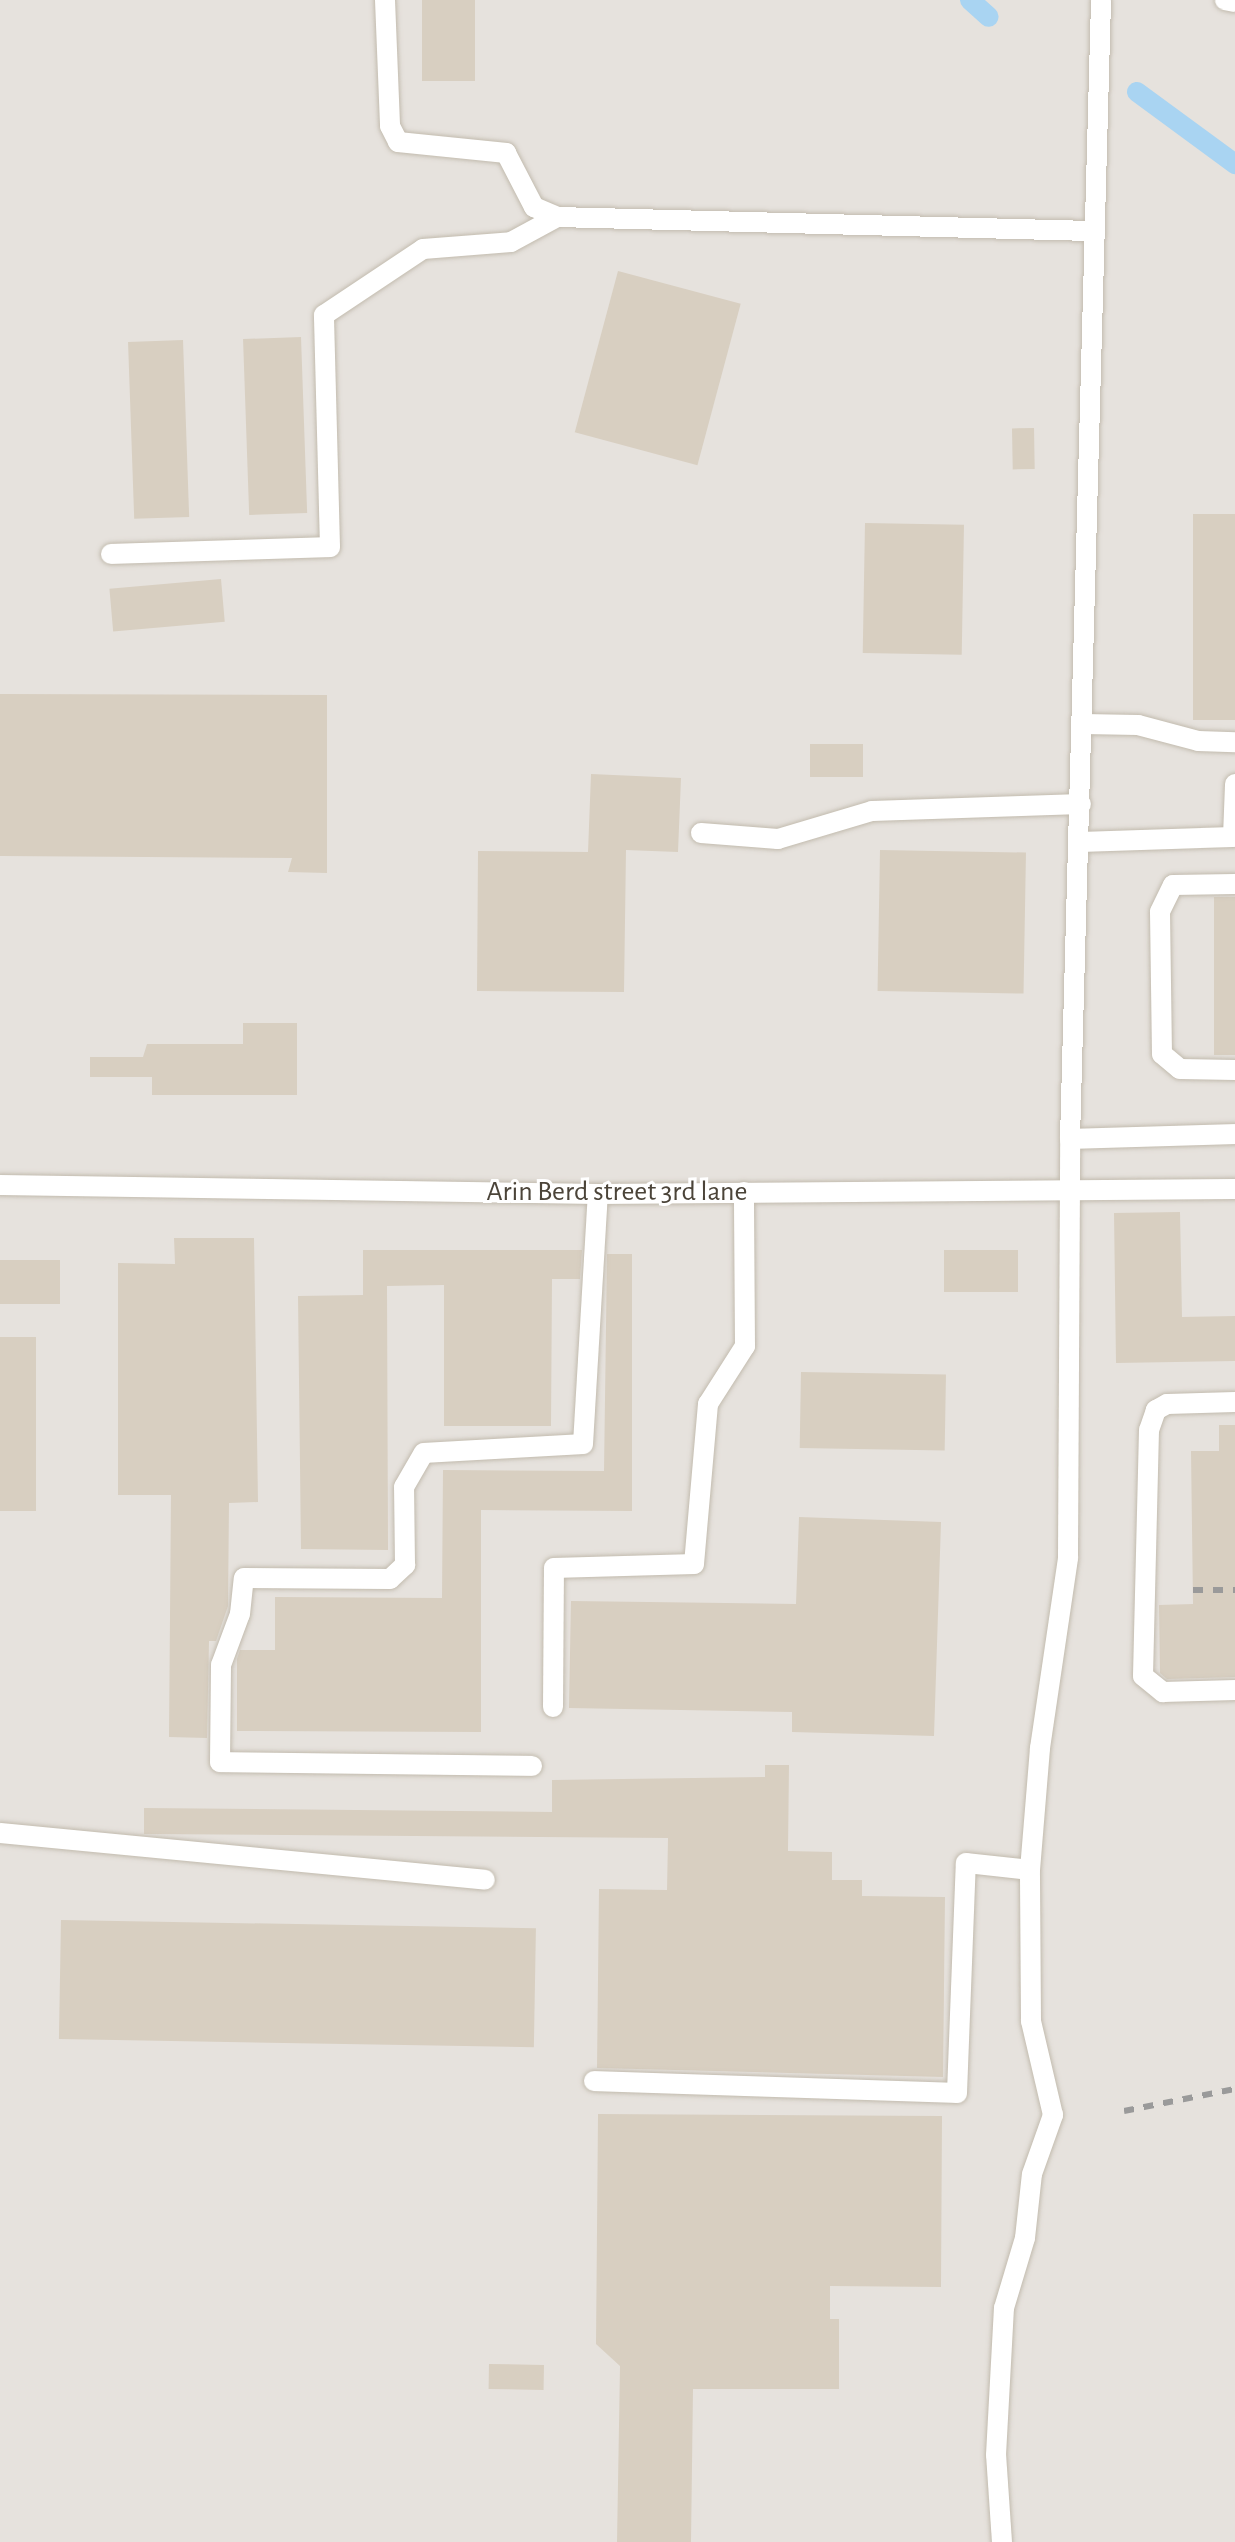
<!DOCTYPE html>
<html>
<head>
<meta charset="utf-8">
<style>
  body { margin:0 }
  #map { position:relative; width:1235px; height:2542px; overflow:hidden; background:#f6f3ec; font-family:"Alegreya Sans",sans-serif }
  div>[style] { position:absolute }
  .industrial>* { inset:0; background:#e6e2dd; transform-origin:0 0 }
  .canal>* { height:20px; margin:-10px; padding:0 10px; transform-origin:10px; border-radius:10px; background:#a9d4f2 }
  .building>* { inset:0; background:#d8cfc1; transform-origin:0 0 }
  .roads { filter:drop-shadow(0 0 2px #c2bbae) drop-shadow(0 0 2px #c2bbae) }
  .minor>* { height:20px; margin:-10px; padding:0 10px; transform-origin:10px; border-radius:10px; background:#fff }
  .rail>* { height:6px; margin-top:-3px; transform-origin:0; background:repeating-linear-gradient(90deg,#9a9a9a 0 10px,transparent 0 20px) }
  span { translate:-50% -50%; white-space:nowrap; text-align:center; line-height:1.15; -webkit-text-stroke:6px #fff; paint-order:stroke }
  .street-label { font-size:28px; color:#4b4439 }
</style>
</head>
<body>
<div id="map">
  <div class="industrial">
    <i style="left:0;top:0;width:1235px;height:2542px"></i>
  </div>
  <div class="canal">
    <i style="left:970px;top:0;width:25px;rotate:42deg"></i>
    <i style="left:1137px;top:92px;width:122px;rotate:36.3deg"></i>
  </div>
  <div class="building">
    <i style="left:422px;top:0;width:53px;height:81px"></i>
    <i style="left:618px;top:271px;width:127px;height:167px;rotate:15deg"></i>
    <i style="left:301px;top:337px;width:176px;height:58px;rotate:88deg"></i>
    <i style="left:183px;top:340px;width:177px;height:55px;rotate:88deg"></i>
    <i style="left:1034px;top:428px;width:41px;height:22px;rotate:89deg"></i>
    <i style="left:1193px;top:514px;width:42px;height:206px"></i>
    <i style="left:865px;top:523px;width:99px;height:130px;rotate:1deg"></i>
    <i style="left:221px;top:579px;width:43px;height:112px;rotate:85deg"></i>
    <i style="clip-path:polygon(0 694px,327px 695px,327px 873px,288px 872px,292px 858px,0 856px)"></i>
    <i style="left:810px;top:744px;width:53px;height:33px"></i>
    <i style="clip-path:polygon(591px 774px,681px 778px,678px 852px,626px 850px,624px 992px,477px 991px,478px 851px,588px 852px)"></i>
    <i style="left:880px;top:850px;width:146px;height:141px;rotate:1deg"></i>
    <i style="left:1214px;top:897px;width:21px;height:158px"></i>
    <i style="clip-path:polygon(243px 1023px,297px 1023px,297px 1095px,152px 1095px,152px 1077px,90px 1077px,90px 1057px,143px 1057px,147px 1044px,243px 1044px)"></i>
    <i style="clip-path:polygon(1180px 1212px,1182px 1317px,1235px 1316px,1235px 1361px,1116px 1363px,1114px 1213px)"></i>
    <i style="clip-path:polygon(174px 1238px,254px 1238px,258px 1502px,229px 1503px,228px 1606px,216px 1641px,209px 1641px,207px 1738px,169px 1737px,171px 1495px,118px 1495px,118px 1263px,175px 1264px)"></i>
    <i style="clip-path:polygon(363px 1250px,582px 1250px,580px 1279px,552px 1279px,551px 1426px,444px 1426px,444px 1285px,387px 1286px,388px 1550px,301px 1549px,298px 1296px,363px 1295px)"></i>
    <i style="left:944px;top:1250px;width:74px;height:42px"></i>
    <i style="clip-path:polygon(607px 1254px,632px 1254px,632px 1511px,481px 1510px,481px 1732px,237px 1731px,237px 1659px,240px 1650px,275px 1650px,275px 1597px,442px 1598px,443px 1470px,604px 1471px)"></i>
    <i style="left:0;top:1260px;width:60px;height:44px"></i>
    <i style="left:0;top:1337px;width:36px;height:174px"></i>
    <i style="left:801px;top:1372px;width:145px;height:76px;rotate:1deg"></i>
    <i style="clip-path:polygon(1219px 1425px,1235px 1425px,1235px 1677px,1167px 1679px,1160px 1673px,1159px 1605px,1193px 1604px,1191px 1451px,1219px 1451px)"></i>
    <i style="clip-path:polygon(799px 1517px,941px 1522px,934px 1736px,792px 1732px,792px 1712px,569px 1708px,571px 1601px,796px 1604px)"></i>
    <i style="clip-path:polygon(765px 1765px,789px 1765px,788px 1851px,832px 1852px,832px 1880px,862px 1880px,862px 1896px,945px 1897px,943px 2077px,597px 2068px,599px 1889px,667px 1890px,668px 1838px,144px 1834px,144px 1808px,552px 1812px,552px 1780px,765px 1777px)"></i>
    <i style="left:61px;top:1920px;width:475px;height:119px;rotate:1deg"></i>
    <i style="clip-path:polygon(598px 2114px,942px 2116px,941px 2287px,830px 2286px,830px 2319px,839px 2319px,839px 2389px,693px 2389px,691px 2542px,617px 2542px,620px 2366px,596px 2344px)"></i>
    <i style="left:489px;top:2364px;width:55px;height:25px;rotate:1deg"></i>
  </div>
  <div class="roads">
    <div class="minor">
      <i style="left:385px;top:0;width:126px;rotate:87.7deg"></i>
      <i style="left:390px;top:126px;width:18px;rotate:63deg"></i>
      <i style="left:398px;top:142px;width:109px;rotate:5.8deg"></i>
      <i style="left:506px;top:153px;width:61px;rotate:62.6deg"></i>
      <i style="left:534px;top:207px;width:25px;rotate:23deg"></i>
      <i style="left:557px;top:217px;width:534px;rotate:1.5deg"></i>
      <i style="left:1225px;top:0;width:10px;rotate:11deg"></i>
      <i style="left:111px;top:554px;width:219px;rotate:-1.8deg"></i>
      <i style="left:330px;top:547px;width:232px;rotate:-91.5deg"></i>
      <i style="left:324px;top:315px;width:119px;rotate:-33.7deg"></i>
      <i style="left:423px;top:249px;width:88px;rotate:-4.5deg"></i>
      <i style="left:511px;top:242px;width:52px;rotate:-28.5deg"></i>
      <i style="left:1083px;top:724px;width:55px;rotate:1deg"></i>
      <i style="left:1138px;top:725px;width:62px;rotate:14.9deg"></i>
      <i style="left:1198px;top:741px;width:37px;rotate:2deg"></i>
      <i style="left:701px;top:833px;width:77px;rotate:4.5deg"></i>
      <i style="left:778px;top:839px;width:98px;rotate:-16.6deg"></i>
      <i style="left:872px;top:811px;width:209px;rotate:-1.9deg"></i>
      <i style="left:1080px;top:842px;width:153px;rotate:-1.9deg"></i>
      <i style="left:1233px;top:837px;width:53px;rotate:-87.8deg"></i>
      <i style="left:1235px;top:884px;width:62px;rotate:179.1deg"></i>
      <i style="left:1173px;top:885px;width:30px;rotate:116deg"></i>
      <i style="left:1160px;top:912px;width:142px;rotate:89.2deg"></i>
      <i style="left:1162px;top:1054px;width:23px;rotate:40deg"></i>
      <i style="left:1180px;top:1069px;width:55px;rotate:1deg"></i>
      <i style="left:1070px;top:1139px;width:165px;rotate:-1.7deg"></i>
      <i style="left:0;top:1185px;width:598px;rotate:0.86deg"></i>
      <i style="left:598px;top:1194px;width:637px;rotate:-0.45deg"></i>
      <i style="left:1235px;top:1402px;width:68px;rotate:178.3deg"></i>
      <i style="left:1167px;top:1404px;width:13px;rotate:151deg"></i>
      <i style="left:1156px;top:1410px;width:21px;rotate:109deg"></i>
      <i style="left:1149px;top:1430px;width:246px;rotate:91.4deg"></i>
      <i style="left:1143px;top:1676px;width:26px;rotate:39deg"></i>
      <i style="left:1163px;top:1692px;width:72px;rotate:-1.6deg"></i>
      <i style="left:553px;top:1707px;width:139px;rotate:-89.6deg"></i>
      <i style="left:554px;top:1568px;width:140px;rotate:-1.6deg"></i>
      <i style="left:694px;top:1564px;width:161px;rotate:-85deg"></i>
      <i style="left:708px;top:1404px;width:69px;rotate:-57.5deg"></i>
      <i style="left:745px;top:1346px;width:154px;rotate:-90.4deg"></i>
      <i style="left:532px;top:1766px;width:312px;rotate:-179.3deg"></i>
      <i style="left:220px;top:1762px;width:97px;rotate:-89.4deg"></i>
      <i style="left:221px;top:1665px;width:54px;rotate:-69.6deg"></i>
      <i style="left:240px;top:1614px;width:36px;rotate:-84deg"></i>
      <i style="left:244px;top:1578px;width:146px;rotate:0.4deg"></i>
      <i style="left:390px;top:1579px;width:21px;rotate:-43deg"></i>
      <i style="left:405px;top:1565px;width:78px;rotate:-90.7deg"></i>
      <i style="left:404px;top:1487px;width:39px;rotate:-60deg"></i>
      <i style="left:424px;top:1453px;width:159px;rotate:-3.2deg"></i>
      <i style="left:583px;top:1444px;width:250px;rotate:-86.6deg"></i>
      <i style="left:0;top:1833px;width:487px;rotate:5.5deg"></i>
      <i style="left:594px;top:2081px;width:363px;rotate:1.9deg"></i>
      <i style="left:957px;top:2093px;width:230px;rotate:-87.8deg"></i>
      <i style="left:966px;top:1863px;width:64px;rotate:6.2deg"></i>
      <i style="left:1002px;top:2542px;width:87px;rotate:-93.9deg"></i>
      <i style="left:996px;top:2455px;width:147px;rotate:-86.9deg"></i>
      <i style="left:1004px;top:2308px;width:73px;rotate:-73.3deg"></i>
      <i style="left:1025px;top:2238px;width:64px;rotate:-83.8deg"></i>
      <i style="left:1032px;top:2174px;width:63px;rotate:-70.4deg"></i>
      <i style="left:1053px;top:2115px;width:97px;rotate:-103.2deg"></i>
      <i style="left:1031px;top:2021px;width:151px;rotate:-90.4deg"></i>
      <i style="left:1030px;top:1870px;width:122px;rotate:-85.3deg"></i>
      <i style="left:1040px;top:1748px;width:192px;rotate:-81.6deg"></i>
      <i style="left:1068px;top:1558px;width:419px;rotate:-89.7deg"></i>
      <i style="left:1070px;top:1139px;width:1139px;rotate:-88.44deg"></i>
    </div>
  </div>
  <div class="rail">
    <i style="left:1193px;top:1590px;width:42px"></i>
    <i style="left:1124px;top:2111px;width:113px;rotate:-11.2deg"></i>
  </div>
  <div class="street-label">
    <span style="left:617px;top:1192px">Arin Berd street 3rd lane</span>
  </div>
</div>
</body>
</html>
